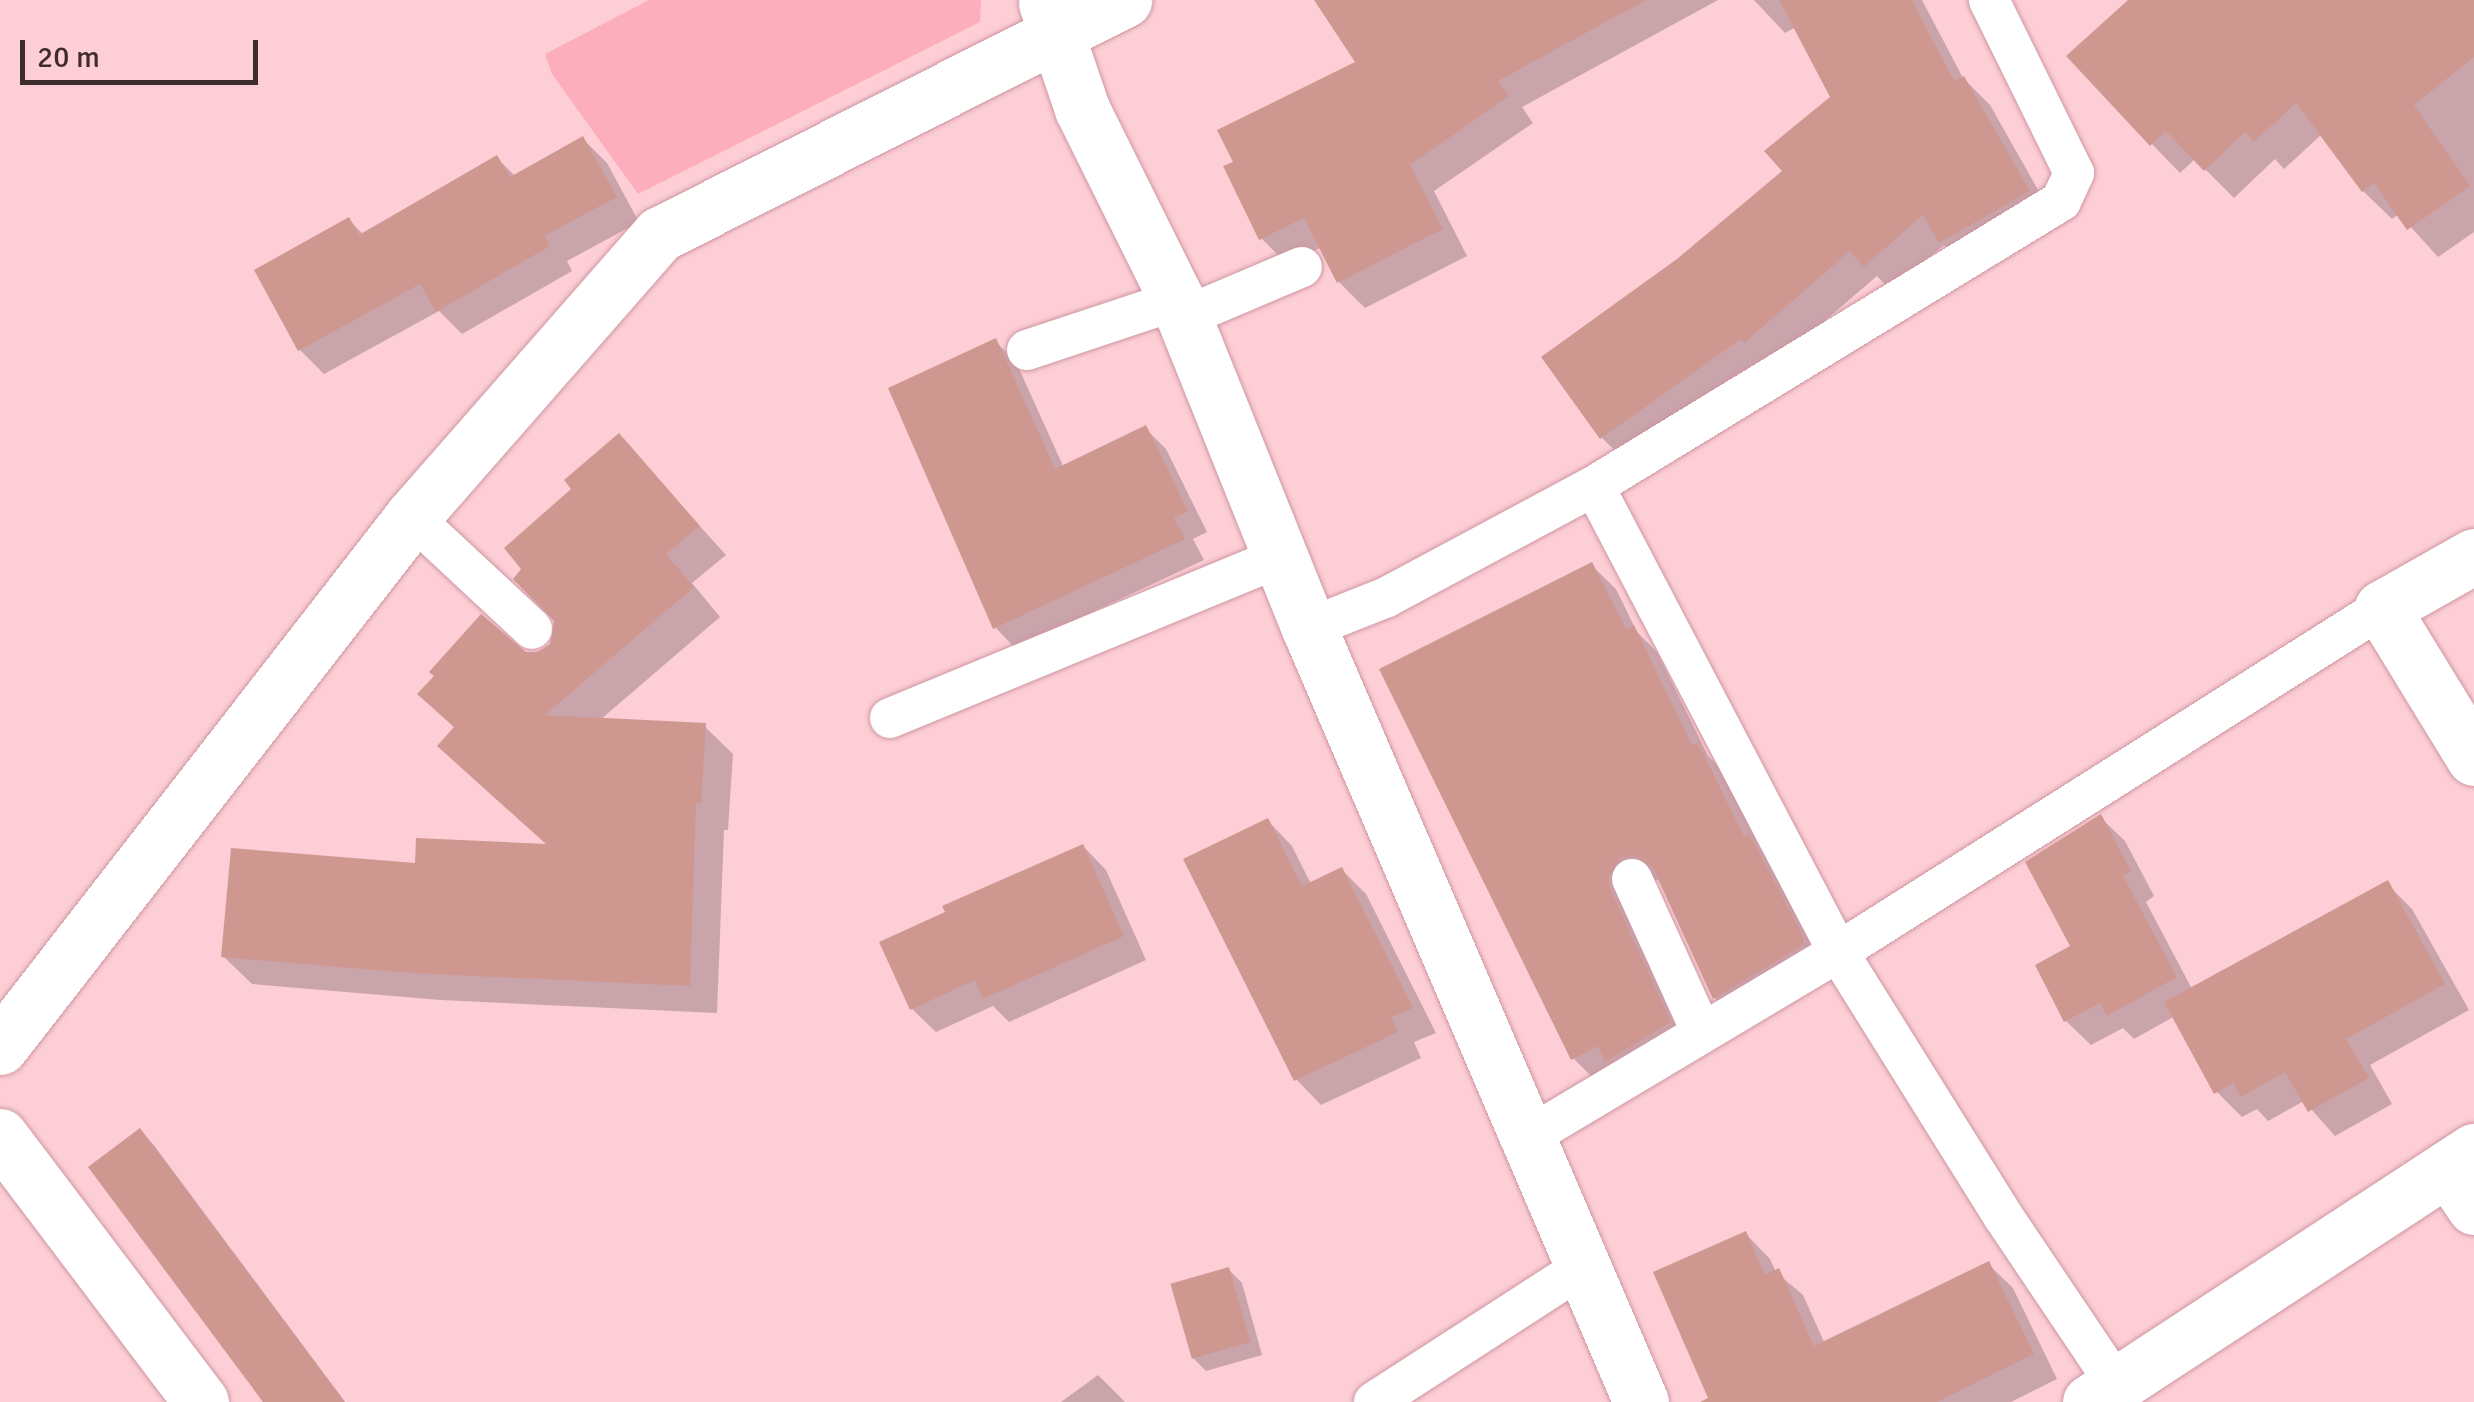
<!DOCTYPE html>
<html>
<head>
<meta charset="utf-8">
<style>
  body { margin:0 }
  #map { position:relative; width:2474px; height:1402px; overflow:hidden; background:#fdced6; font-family:Signika,sans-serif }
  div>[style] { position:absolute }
  .green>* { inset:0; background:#fdaebd }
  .shadow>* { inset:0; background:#0003 }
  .building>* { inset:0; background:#ce9891; transform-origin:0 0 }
  .roads { filter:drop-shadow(0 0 2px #ce97a1) drop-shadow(0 0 2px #ce97a1) }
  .lane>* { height:40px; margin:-20px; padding:0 20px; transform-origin:20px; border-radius:20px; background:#fff }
  .street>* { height:55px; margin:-27.5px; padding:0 27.5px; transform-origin:27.5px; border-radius:27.5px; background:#fff }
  span { translate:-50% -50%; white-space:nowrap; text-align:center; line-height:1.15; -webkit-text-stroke:8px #fdced6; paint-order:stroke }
  .scale { position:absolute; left:20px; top:40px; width:238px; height:45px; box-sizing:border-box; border:5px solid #3f2a2e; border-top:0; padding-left:12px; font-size:30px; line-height:35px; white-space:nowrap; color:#3f2a2e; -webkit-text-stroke:8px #fdced6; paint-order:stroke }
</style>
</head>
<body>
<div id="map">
  <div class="green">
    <i style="clip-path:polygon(649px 0,981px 0,980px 22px,638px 194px,552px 74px,545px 54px)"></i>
  </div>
  <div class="shadow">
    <i style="clip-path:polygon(1341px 0,1718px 0,1522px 107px,1533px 123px,1434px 191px,1467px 256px,1365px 308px,1339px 282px,1322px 247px,1287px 264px,1261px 238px,1359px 63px)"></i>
    <i style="clip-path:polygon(1754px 0,1922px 0,1963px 78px,1990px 105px,2054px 218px,1967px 268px,1944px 245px,1891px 291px,1877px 276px,1771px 367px,1628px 463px,1602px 438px,1679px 261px,1785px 171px,1833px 98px,1796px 27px,1785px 33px)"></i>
    <i style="clip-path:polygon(2150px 0,2474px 0,2474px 232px,2438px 257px,2399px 214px,2392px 219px,2363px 191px,2322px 134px,2284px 169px,2275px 159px,2234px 198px,2195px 159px,2180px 173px,2152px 144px)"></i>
    <i style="clip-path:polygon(583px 139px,607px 163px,639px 222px,567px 261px,572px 271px,462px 334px,439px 311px,324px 374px,300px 350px,349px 220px,364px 235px,497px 158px,516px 177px)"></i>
    <i style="clip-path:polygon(996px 342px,1016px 362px,1064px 468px,1145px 428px,1166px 449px,1207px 532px,1193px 539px,1204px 560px,1015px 648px,995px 627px)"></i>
    <i style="clip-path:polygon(619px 437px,726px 555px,692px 583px,720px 617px,600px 720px,704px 726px,733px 754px,728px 830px,724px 830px,717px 1013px,440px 1000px,252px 984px,223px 956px,417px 866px,550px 847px,456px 729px,420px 694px,552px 646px,574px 489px)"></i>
    <i style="clip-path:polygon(1591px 565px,1616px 589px,1637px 632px,1657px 652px,1708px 756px,1722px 770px,1760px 848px,1773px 861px,1827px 964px,1739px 1022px,1715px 998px,1661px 879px,1646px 882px,1694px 1047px,1597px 1082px,1573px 1058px)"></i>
    <i style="clip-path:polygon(2100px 817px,2125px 841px,2154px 896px,2146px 902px,2192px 989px,2387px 884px,2412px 909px,2469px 1010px,2370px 1065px,2392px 1104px,2335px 1136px,2304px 1101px,2268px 1121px,2257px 1109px,2242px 1117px,2217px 1092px,2175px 1016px,2134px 1039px,2123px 1028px,2091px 1045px,2066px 1021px,2073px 947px)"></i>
    <i style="clip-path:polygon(1268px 821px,1292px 846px,1311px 884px,1342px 870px,1366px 894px,1436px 1033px,1414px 1042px,1421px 1058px,1321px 1105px,1297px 1080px,1187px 860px)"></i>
    <i style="clip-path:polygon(1083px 846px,1106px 870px,1146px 960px,1009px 1022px,993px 1006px,936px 1032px,912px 1009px)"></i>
    <i style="clip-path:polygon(140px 1131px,153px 1144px,345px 1402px,266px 1402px)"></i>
    <i style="clip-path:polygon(1746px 1234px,1770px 1259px,1776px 1272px,1803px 1295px,1825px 1344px,1988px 1264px,2013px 1288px,2057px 1379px,2011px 1402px,1713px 1402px)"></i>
    <i style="clip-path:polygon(1229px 1270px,1242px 1283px,1262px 1355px,1206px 1371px,1192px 1357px)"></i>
    <i style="clip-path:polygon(1098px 1375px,1125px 1402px,1061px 1402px)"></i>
  </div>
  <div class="building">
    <i style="clip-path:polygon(1314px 0,1646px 0,1498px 81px,1509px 96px,1410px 165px,1443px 229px,1337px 283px,1304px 218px,1259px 240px,1223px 166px,1233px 162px,1217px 130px,1355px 62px)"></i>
    <i style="clip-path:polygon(1779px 0,1912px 0,1954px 81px,1964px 76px,2030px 191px,1939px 243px,1923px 215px,1864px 267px,1850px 251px,1744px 343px,1741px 339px,1600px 439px,1541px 357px,1677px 259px,1782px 171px,1764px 151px,1830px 97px)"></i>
    <i style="clip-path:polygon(2128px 0,2474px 0,2474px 57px,2414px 105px,2470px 186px,2407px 230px,2374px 183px,2362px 192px,2296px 103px,2254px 142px,2245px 132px,2204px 171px,2166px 131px,2150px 146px,2066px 56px)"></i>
    <i style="clip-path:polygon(583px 136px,617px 197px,544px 236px,550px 246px,436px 312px,420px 284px,298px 351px,254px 270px,349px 217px,359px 235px,497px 155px,510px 177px)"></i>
    <i style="clip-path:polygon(996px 338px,1055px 469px,1146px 425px,1188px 511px,1174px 518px,1185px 539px,993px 629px,888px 388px)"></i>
    <i style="clip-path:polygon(619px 433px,700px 526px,666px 554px,694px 587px,545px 715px,706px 723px,701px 803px,696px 803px,690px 986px,410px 973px,221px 957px,231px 848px,415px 863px,416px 838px,546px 844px,437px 746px,454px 727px,417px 694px,434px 676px,429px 672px,481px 614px,526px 652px,538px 652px,550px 644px,554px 621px,513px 579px,521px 569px,504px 548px,571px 489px,564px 480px)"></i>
    <i style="clip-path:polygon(1592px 562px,1626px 629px,1634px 625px,1692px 745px,1698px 743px,1744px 836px,1749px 834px,1804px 938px,1803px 945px,1713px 999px,1653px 868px,1635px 856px,1621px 858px,1609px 876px,1610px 889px,1671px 1022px,1605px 1062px,1598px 1046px,1571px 1060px,1379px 669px)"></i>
    <i style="clip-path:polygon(2101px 814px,2131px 871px,2123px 876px,2177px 977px,2107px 1016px,2100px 1003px,2064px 1022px,2035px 965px,2070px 946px,2025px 862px)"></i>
    <i style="clip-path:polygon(1268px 818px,1302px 886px,1342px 867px,1413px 1008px,1391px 1017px,1398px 1032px,1294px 1081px,1183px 859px)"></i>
    <i style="clip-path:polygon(1083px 844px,1124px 936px,983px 999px,975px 980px,910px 1010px,879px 942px,945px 912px,942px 906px)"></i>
    <i style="clip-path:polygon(2388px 880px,2445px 984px,2346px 1039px,2369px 1078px,2308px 1112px,2285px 1072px,2241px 1097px,2233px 1083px,2214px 1094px,2164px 1002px)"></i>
    <i style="clip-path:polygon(140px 1128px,345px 1402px,263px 1402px,88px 1167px)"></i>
    <i style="clip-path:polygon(1746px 1231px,1765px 1275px,1779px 1268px,1814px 1346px,1989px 1261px,2034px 1354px,1937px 1402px,1700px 1402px,1708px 1398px,1653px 1272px)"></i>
    <i style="left:1229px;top:1267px;width:78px;height:61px;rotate:74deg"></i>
  </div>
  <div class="roads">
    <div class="lane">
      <i style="left:1184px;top:317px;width:128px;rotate:-23deg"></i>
      <i style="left:1027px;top:350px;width:158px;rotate:-18.4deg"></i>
      <i style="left:1594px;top:486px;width:526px;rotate:62.36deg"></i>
      <i style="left:1838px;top:952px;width:311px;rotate:58deg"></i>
      <i style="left:2003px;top:1216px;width:206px;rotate:56.1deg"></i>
      <i style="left:412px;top:517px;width:164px;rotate:43deg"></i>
      <i style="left:1309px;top:628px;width:84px;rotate:-21.7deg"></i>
      <i style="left:1387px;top:597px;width:235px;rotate:-28.2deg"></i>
      <i style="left:1594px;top:486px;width:547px;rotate:-31.39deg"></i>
      <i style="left:2061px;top:201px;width:31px;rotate:-65deg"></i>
      <i style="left:2074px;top:173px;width:193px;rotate:-116.2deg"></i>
      <i style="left:890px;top:718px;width:422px;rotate:-22.4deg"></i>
      <i style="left:1632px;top:879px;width:169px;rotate:65.6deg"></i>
      <i style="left:1528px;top:1137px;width:361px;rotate:-30.8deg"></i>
      <i style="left:1838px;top:952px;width:644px;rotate:-32.31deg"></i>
      <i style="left:1374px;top:1402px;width:247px;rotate:-32.9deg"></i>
    </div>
    <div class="street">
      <i style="left:1046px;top:3px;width:112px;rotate:71.2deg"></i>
      <i style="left:1082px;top:109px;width:213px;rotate:63.6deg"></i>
      <i style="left:1177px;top:300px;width:354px;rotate:68.1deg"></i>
      <i style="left:1309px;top:628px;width:842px;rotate:66.78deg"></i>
      <i style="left:2474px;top:556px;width:106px;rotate:150.5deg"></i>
      <i style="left:2382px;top:608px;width:176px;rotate:58.5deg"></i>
      <i style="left:0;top:1047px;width:671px;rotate:-52.14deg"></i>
      <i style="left:412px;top:517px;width:376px;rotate:-48.8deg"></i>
      <i style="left:660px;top:234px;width:520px;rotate:-26.76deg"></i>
      <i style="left:0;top:1136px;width:333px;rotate:52.9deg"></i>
      <i style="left:2448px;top:1168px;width:47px;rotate:56.3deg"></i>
      <i style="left:2090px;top:1402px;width:459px;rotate:-33.2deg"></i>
    </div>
  </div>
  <div class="scale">20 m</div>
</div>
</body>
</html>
